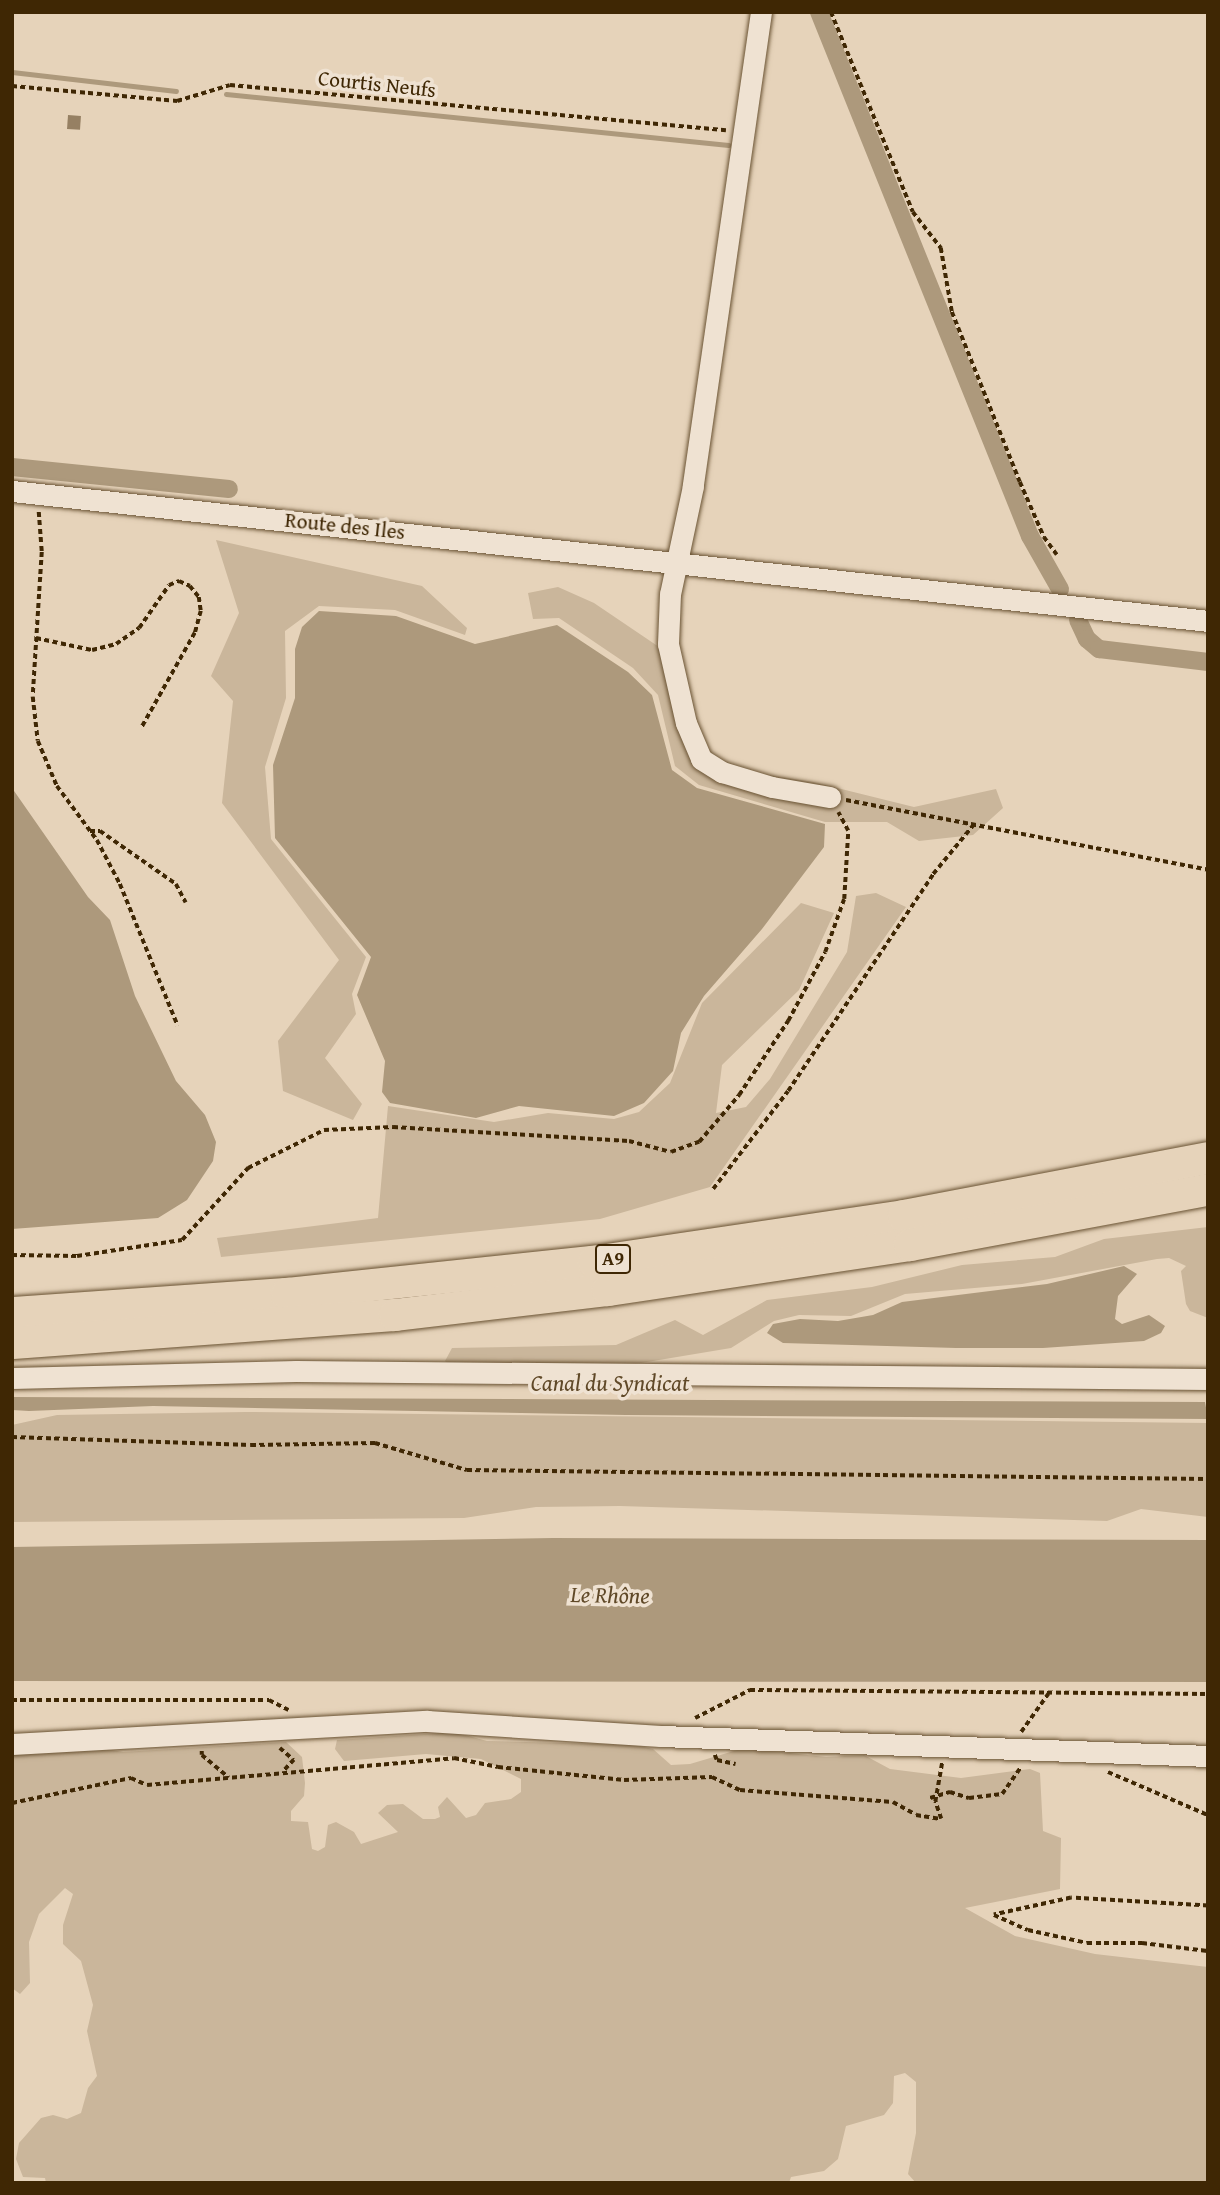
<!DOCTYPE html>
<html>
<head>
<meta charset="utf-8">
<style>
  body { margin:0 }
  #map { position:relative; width:1220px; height:2195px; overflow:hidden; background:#e6d3ba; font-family:"Gentium Book Plus",serif }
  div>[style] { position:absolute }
  .green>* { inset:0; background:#cab69b }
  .water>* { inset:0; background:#ad997c }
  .stream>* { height:5px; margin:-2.5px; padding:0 2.5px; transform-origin:2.5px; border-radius:2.5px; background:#ad997c }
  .canal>* { height:18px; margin:-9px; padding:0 9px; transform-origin:9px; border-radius:9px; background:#ad997c }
  .building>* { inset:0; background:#968063; transform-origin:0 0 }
  .path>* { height:3.5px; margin-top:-1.75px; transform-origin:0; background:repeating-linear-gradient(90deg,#3f2704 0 5px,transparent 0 8.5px) }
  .roads { filter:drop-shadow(0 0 2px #695232) drop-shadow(0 0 2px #695232) }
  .minor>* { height:21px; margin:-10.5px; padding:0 10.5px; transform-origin:10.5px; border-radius:10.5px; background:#efe2d2 }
  .highway>* { height:32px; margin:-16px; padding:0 16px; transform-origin:16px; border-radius:16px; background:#e6d3ba }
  span { translate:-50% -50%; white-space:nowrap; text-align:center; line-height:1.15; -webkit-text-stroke:7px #efe2d2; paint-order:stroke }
  .shield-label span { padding:2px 5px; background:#efe2d2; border:2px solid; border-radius:5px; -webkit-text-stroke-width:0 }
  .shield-label { font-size:19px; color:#3f2704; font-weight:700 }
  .street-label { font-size:21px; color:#3f2704 }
  .water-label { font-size:23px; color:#604928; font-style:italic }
  .frame { position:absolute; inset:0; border:14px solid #3f2704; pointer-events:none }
</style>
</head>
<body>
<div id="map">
  <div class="green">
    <i style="clip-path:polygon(216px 540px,422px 586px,467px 628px,465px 635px,395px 610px,319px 606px,285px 631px,286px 698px,265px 767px,271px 839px,366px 957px,352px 994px,356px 1014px,325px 1058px,362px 1104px,353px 1120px,283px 1091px,278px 1041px,339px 960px,222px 803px,233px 701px,211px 676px,239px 613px)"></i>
    <i style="clip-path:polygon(558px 587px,594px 603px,662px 649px,698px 764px,813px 782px,914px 807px,996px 789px,1003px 808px,973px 835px,919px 841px,887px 822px,825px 822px,699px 785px,675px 766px,658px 695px,633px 668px,559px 618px,533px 619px,528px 593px)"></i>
    <i style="clip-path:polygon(876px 893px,906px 907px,710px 1187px,600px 1219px,221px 1257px,217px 1238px,378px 1218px,388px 1106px,494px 1122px,548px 1113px,614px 1119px,639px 1112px,670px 1083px,702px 1003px,801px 903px,834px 913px,799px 990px,722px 1065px,716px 1113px,746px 1107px,770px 1079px,847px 952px,856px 896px)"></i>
    <i style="clip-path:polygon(1208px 1227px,1208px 1318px,1190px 1311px,1186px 1304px,1181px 1271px,1186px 1266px,1169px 1258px,1157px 1259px,1022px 1284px,905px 1294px,851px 1316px,799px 1315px,774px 1321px,731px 1348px,623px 1366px,449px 1365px,445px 1361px,452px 1348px,616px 1345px,675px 1320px,703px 1335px,767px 1300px,872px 1287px,962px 1265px,1055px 1257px,1104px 1239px)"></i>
    <i style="clip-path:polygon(246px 1412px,1208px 1423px,1208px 1517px,1141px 1509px,1107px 1521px,620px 1506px,536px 1507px,464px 1518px,12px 1522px,12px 1425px,57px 1415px)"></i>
    <i style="clip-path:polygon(454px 1732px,487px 1741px,635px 1745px,653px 1749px,671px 1765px,690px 1764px,744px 1748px,826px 1757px,864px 1755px,890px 1769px,961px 1778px,1030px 1769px,1040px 1773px,1043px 1831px,1061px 1838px,1060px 1889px,965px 1908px,1015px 1936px,1095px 1954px,1208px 1967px,1208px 2183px,916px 2183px,908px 2174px,916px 2133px,916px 2082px,905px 2073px,894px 2076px,893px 2103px,884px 2115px,846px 2126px,838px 2159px,824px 2171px,791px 2177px,789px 2183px,46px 2183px,45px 2178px,23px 2177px,16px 2159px,19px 2143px,41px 2118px,53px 2115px,67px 2119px,81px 2113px,88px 2088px,97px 2076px,87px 2031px,93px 2005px,81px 1961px,63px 1944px,63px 1925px,73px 1894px,65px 1888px,39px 1914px,29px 1942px,30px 1983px,20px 1994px,12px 1988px,12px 1746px,83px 1745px,123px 1752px,286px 1742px,302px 1757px,305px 1783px,304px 1796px,291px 1811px,291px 1821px,308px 1822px,312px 1849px,318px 1851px,325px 1847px,328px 1825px,336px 1822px,354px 1832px,361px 1844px,398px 1832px,378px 1813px,387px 1805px,403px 1804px,423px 1819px,435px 1819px,440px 1817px,438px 1807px,447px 1797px,466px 1818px,476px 1815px,485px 1803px,511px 1799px,521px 1792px,521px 1779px,481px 1759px,426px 1754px,344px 1761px,335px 1749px,337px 1740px)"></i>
  </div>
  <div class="water">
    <i style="clip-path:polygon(319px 611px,396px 616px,475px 644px,557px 625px,628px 672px,652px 695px,672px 770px,697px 788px,825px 824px,824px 847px,762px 929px,704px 996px,681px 1033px,673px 1071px,644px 1103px,614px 1116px,519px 1106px,476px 1118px,390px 1103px,382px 1092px,385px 1061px,357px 995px,371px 957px,275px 838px,273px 765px,295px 698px,295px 649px,302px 627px)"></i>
    <i style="clip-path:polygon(12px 788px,88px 897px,110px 920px,135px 996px,176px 1081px,205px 1115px,216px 1142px,213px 1161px,187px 1200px,158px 1218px,12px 1229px)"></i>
    <i style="clip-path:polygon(1124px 1266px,1137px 1274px,1118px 1296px,1115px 1319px,1122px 1324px,1149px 1315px,1165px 1326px,1161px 1333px,1144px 1341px,1043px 1348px,956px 1348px,783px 1343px,767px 1333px,773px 1324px,800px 1319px,838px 1321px,873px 1315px,902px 1302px,1047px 1284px)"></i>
    <i style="clip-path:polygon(12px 1397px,1205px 1402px,1208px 1419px,626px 1415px,153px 1406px,29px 1411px,12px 1410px)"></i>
    <i style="clip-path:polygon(553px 1538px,1208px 1540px,1208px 1682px,12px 1681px,12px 1547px)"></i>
  </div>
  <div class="stream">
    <i style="left:12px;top:72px;width:165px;rotate:6.6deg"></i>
    <i style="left:226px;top:94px;width:505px;rotate:5.8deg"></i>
  </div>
  <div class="canal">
    <i style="left:819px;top:12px;width:565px;rotate:68.07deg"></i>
    <i style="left:1030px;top:536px;width:61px;rotate:60.5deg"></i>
    <i style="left:12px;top:467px;width:218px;rotate:5.8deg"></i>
    <i style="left:1078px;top:620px;width:21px;rotate:65deg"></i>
    <i style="left:1087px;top:639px;width:16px;rotate:40deg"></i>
    <i style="left:1099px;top:649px;width:110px;rotate:6.8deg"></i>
  </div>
  <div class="building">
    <i style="left:68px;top:115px;width:13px;height:14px;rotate:4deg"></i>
  </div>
  <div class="path">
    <i style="left:831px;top:12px;width:216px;rotate:67.7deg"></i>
    <i style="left:913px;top:212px;width:46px;rotate:52.1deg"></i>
    <i style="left:941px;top:248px;width:65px;rotate:80.2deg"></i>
    <i style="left:952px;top:312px;width:183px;rotate:68.2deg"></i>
    <i style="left:1020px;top:482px;width:60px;rotate:66.4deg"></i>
    <i style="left:1044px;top:537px;width:22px;rotate:54deg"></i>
    <i style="left:12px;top:86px;width:166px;rotate:5.2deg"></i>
    <i style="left:177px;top:101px;width:55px;rotate:-16.8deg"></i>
    <i style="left:230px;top:85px;width:498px;rotate:5.2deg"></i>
    <i style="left:39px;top:512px;width:40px;rotate:85.7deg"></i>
    <i style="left:42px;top:552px;width:145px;rotate:93.6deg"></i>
    <i style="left:33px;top:697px;width:44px;rotate:83.5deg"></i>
    <i style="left:38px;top:741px;width:49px;rotate:67.1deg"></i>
    <i style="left:57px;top:786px;width:67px;rotate:53.5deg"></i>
    <i style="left:97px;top:840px;width:50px;rotate:62.4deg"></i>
    <i style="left:120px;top:884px;width:153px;rotate:67.8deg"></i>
    <i style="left:36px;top:638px;width:57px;rotate:12.1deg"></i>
    <i style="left:92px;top:650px;width:25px;rotate:-14deg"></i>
    <i style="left:116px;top:644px;width:28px;rotate:-35deg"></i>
    <i style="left:139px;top:628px;width:52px;rotate:-55.1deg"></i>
    <i style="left:169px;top:585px;width:11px;rotate:-22deg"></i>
    <i style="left:179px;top:581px;width:12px;rotate:24deg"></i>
    <i style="left:190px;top:586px;width:14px;rotate:51deg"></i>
    <i style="left:199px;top:597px;width:14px;rotate:82deg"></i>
    <i style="left:201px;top:611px;width:23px;rotate:105deg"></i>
    <i style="left:195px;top:633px;width:110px;rotate:119.4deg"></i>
    <i style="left:846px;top:800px;width:369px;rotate:10.9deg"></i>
    <i style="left:90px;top:831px;width:10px"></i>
    <i style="left:100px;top:831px;width:93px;rotate:34.9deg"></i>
    <i style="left:176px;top:884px;width:21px;rotate:62deg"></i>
    <i style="left:713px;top:1189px;width:123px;rotate:-52.6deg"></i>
    <i style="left:788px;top:1091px;width:261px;rotate:-56.2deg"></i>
    <i style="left:933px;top:874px;width:65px;rotate:-50.6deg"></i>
    <i style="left:12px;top:1255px;width:65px;rotate:0.9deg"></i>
    <i style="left:77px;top:1256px;width:106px;rotate:-8.7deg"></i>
    <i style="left:182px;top:1240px;width:98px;rotate:-47.5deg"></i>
    <i style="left:248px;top:1168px;width:85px;rotate:-26.6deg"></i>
    <i style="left:324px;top:1130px;width:69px;rotate:-2.5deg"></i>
    <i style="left:393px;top:1127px;width:236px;rotate:3.4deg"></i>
    <i style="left:629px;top:1141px;width:43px;rotate:14.7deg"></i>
    <i style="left:671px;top:1152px;width:30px;rotate:-20deg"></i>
    <i style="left:699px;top:1142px;width:62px;rotate:-49.6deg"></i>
    <i style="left:739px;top:1095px;width:89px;rotate:-56.5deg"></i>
    <i style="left:788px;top:1021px;width:78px;rotate:-61.8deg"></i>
    <i style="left:825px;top:952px;width:56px;rotate:-70.3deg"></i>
    <i style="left:844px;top:899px;width:68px;rotate:-86.6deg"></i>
    <i style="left:848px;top:831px;width:21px;rotate:-118deg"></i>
    <i style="left:12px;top:1437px;width:239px;rotate:1.9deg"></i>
    <i style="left:251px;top:1445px;width:124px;rotate:-0.9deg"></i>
    <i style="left:375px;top:1443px;width:96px;rotate:16.4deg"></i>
    <i style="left:467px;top:1470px;width:741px;rotate:0.7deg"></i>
    <i style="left:12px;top:1700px;width:257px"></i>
    <i style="left:269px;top:1700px;width:22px;rotate:27deg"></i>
    <i style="left:695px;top:1718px;width:62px;rotate:-27deg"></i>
    <i style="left:750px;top:1690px;width:458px;rotate:0.5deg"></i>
    <i style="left:1021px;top:1732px;width:47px;rotate:-54.6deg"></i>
    <i style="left:280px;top:1748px;width:18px;rotate:41deg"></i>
    <i style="left:294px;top:1760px;width:16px;rotate:133deg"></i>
    <i style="left:202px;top:1751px;width:4px;rotate:90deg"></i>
    <i style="left:202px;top:1755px;width:35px;rotate:40deg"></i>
    <i style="left:715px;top:1755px;width:5px;rotate:68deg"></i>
    <i style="left:717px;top:1760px;width:19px;rotate:12deg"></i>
    <i style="left:1108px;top:1772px;width:109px;rotate:23.3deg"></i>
    <i style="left:930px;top:1798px;width:21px;rotate:-17deg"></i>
    <i style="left:950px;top:1792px;width:20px;rotate:18deg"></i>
    <i style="left:969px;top:1798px;width:33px;rotate:-7deg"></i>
    <i style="left:1002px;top:1794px;width:32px;rotate:-55deg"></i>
    <i style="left:12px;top:1803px;width:122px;rotate:-11.9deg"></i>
    <i style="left:131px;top:1778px;width:17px;rotate:24deg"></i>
    <i style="left:147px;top:1785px;width:308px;rotate:-5deg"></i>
    <i style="left:454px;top:1758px;width:45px;rotate:11.6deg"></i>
    <i style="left:498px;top:1767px;width:127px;rotate:5.9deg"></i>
    <i style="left:624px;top:1780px;width:88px;rotate:-2deg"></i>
    <i style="left:712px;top:1777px;width:31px;rotate:25deg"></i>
    <i style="left:740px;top:1790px;width:153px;rotate:4.5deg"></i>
    <i style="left:893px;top:1802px;width:26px;rotate:29deg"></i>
    <i style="left:916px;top:1815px;width:25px;rotate:9deg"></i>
    <i style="left:941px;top:1819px;width:18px;rotate:-109deg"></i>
    <i style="left:935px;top:1802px;width:40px;rotate:-80deg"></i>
    <i style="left:1208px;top:1906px;width:137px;rotate:-176.7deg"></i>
    <i style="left:1071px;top:1898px;width:79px;rotate:167.6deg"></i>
    <i style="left:994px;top:1915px;width:37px;rotate:24deg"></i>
    <i style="left:1028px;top:1930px;width:60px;rotate:12.4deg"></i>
    <i style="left:1087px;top:1943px;width:55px"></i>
    <i style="left:1142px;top:1943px;width:66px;rotate:6.9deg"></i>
  </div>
  <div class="roads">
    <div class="minor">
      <i style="left:761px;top:12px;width:479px;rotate:98.2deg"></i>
      <i style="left:693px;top:486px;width:110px;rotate:102deg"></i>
      <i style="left:670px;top:594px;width:50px;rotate:92.3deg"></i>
      <i style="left:668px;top:644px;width:81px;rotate:77.2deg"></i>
      <i style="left:686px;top:723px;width:39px;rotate:67deg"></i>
      <i style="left:701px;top:759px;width:25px;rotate:32deg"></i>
      <i style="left:722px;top:772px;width:52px;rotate:16.7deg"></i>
      <i style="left:772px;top:787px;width:59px;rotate:9.8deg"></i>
      <i style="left:12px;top:491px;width:1203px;rotate:6.2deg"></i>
      <i style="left:12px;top:1378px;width:284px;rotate:-1.4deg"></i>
      <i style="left:296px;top:1371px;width:912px;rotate:0.5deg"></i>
      <i style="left:12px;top:1744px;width:416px;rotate:-3.2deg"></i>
      <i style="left:427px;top:1721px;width:234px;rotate:3.7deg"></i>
      <i style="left:661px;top:1736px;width:547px;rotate:2.09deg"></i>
    </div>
    <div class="highway">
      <i style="left:12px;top:1313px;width:276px;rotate:-4deg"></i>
      <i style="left:287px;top:1294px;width:309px;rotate:-6deg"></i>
      <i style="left:594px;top:1262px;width:313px;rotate:-8.4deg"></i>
      <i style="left:904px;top:1216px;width:309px;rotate:-10.8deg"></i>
      <i style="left:12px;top:1343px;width:384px;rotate:-4.2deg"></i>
      <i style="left:395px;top:1315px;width:214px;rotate:-6.7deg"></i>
      <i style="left:608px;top:1290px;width:305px;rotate:-8.5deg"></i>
      <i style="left:910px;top:1245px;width:303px;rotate:-10.5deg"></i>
    </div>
  </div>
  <div class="shield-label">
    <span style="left:613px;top:1259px">A9</span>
  </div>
  <div class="street-label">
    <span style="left:377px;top:84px;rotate:6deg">Courtis Neufs</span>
    <span style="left:345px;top:526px;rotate:6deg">Route des Iles</span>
  </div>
  <div class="water-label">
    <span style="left:610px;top:1383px">Canal du Syndicat</span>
    <span style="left:610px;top:1595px;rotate:1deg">Le Rhône</span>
  </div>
  <div class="frame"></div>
</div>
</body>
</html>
